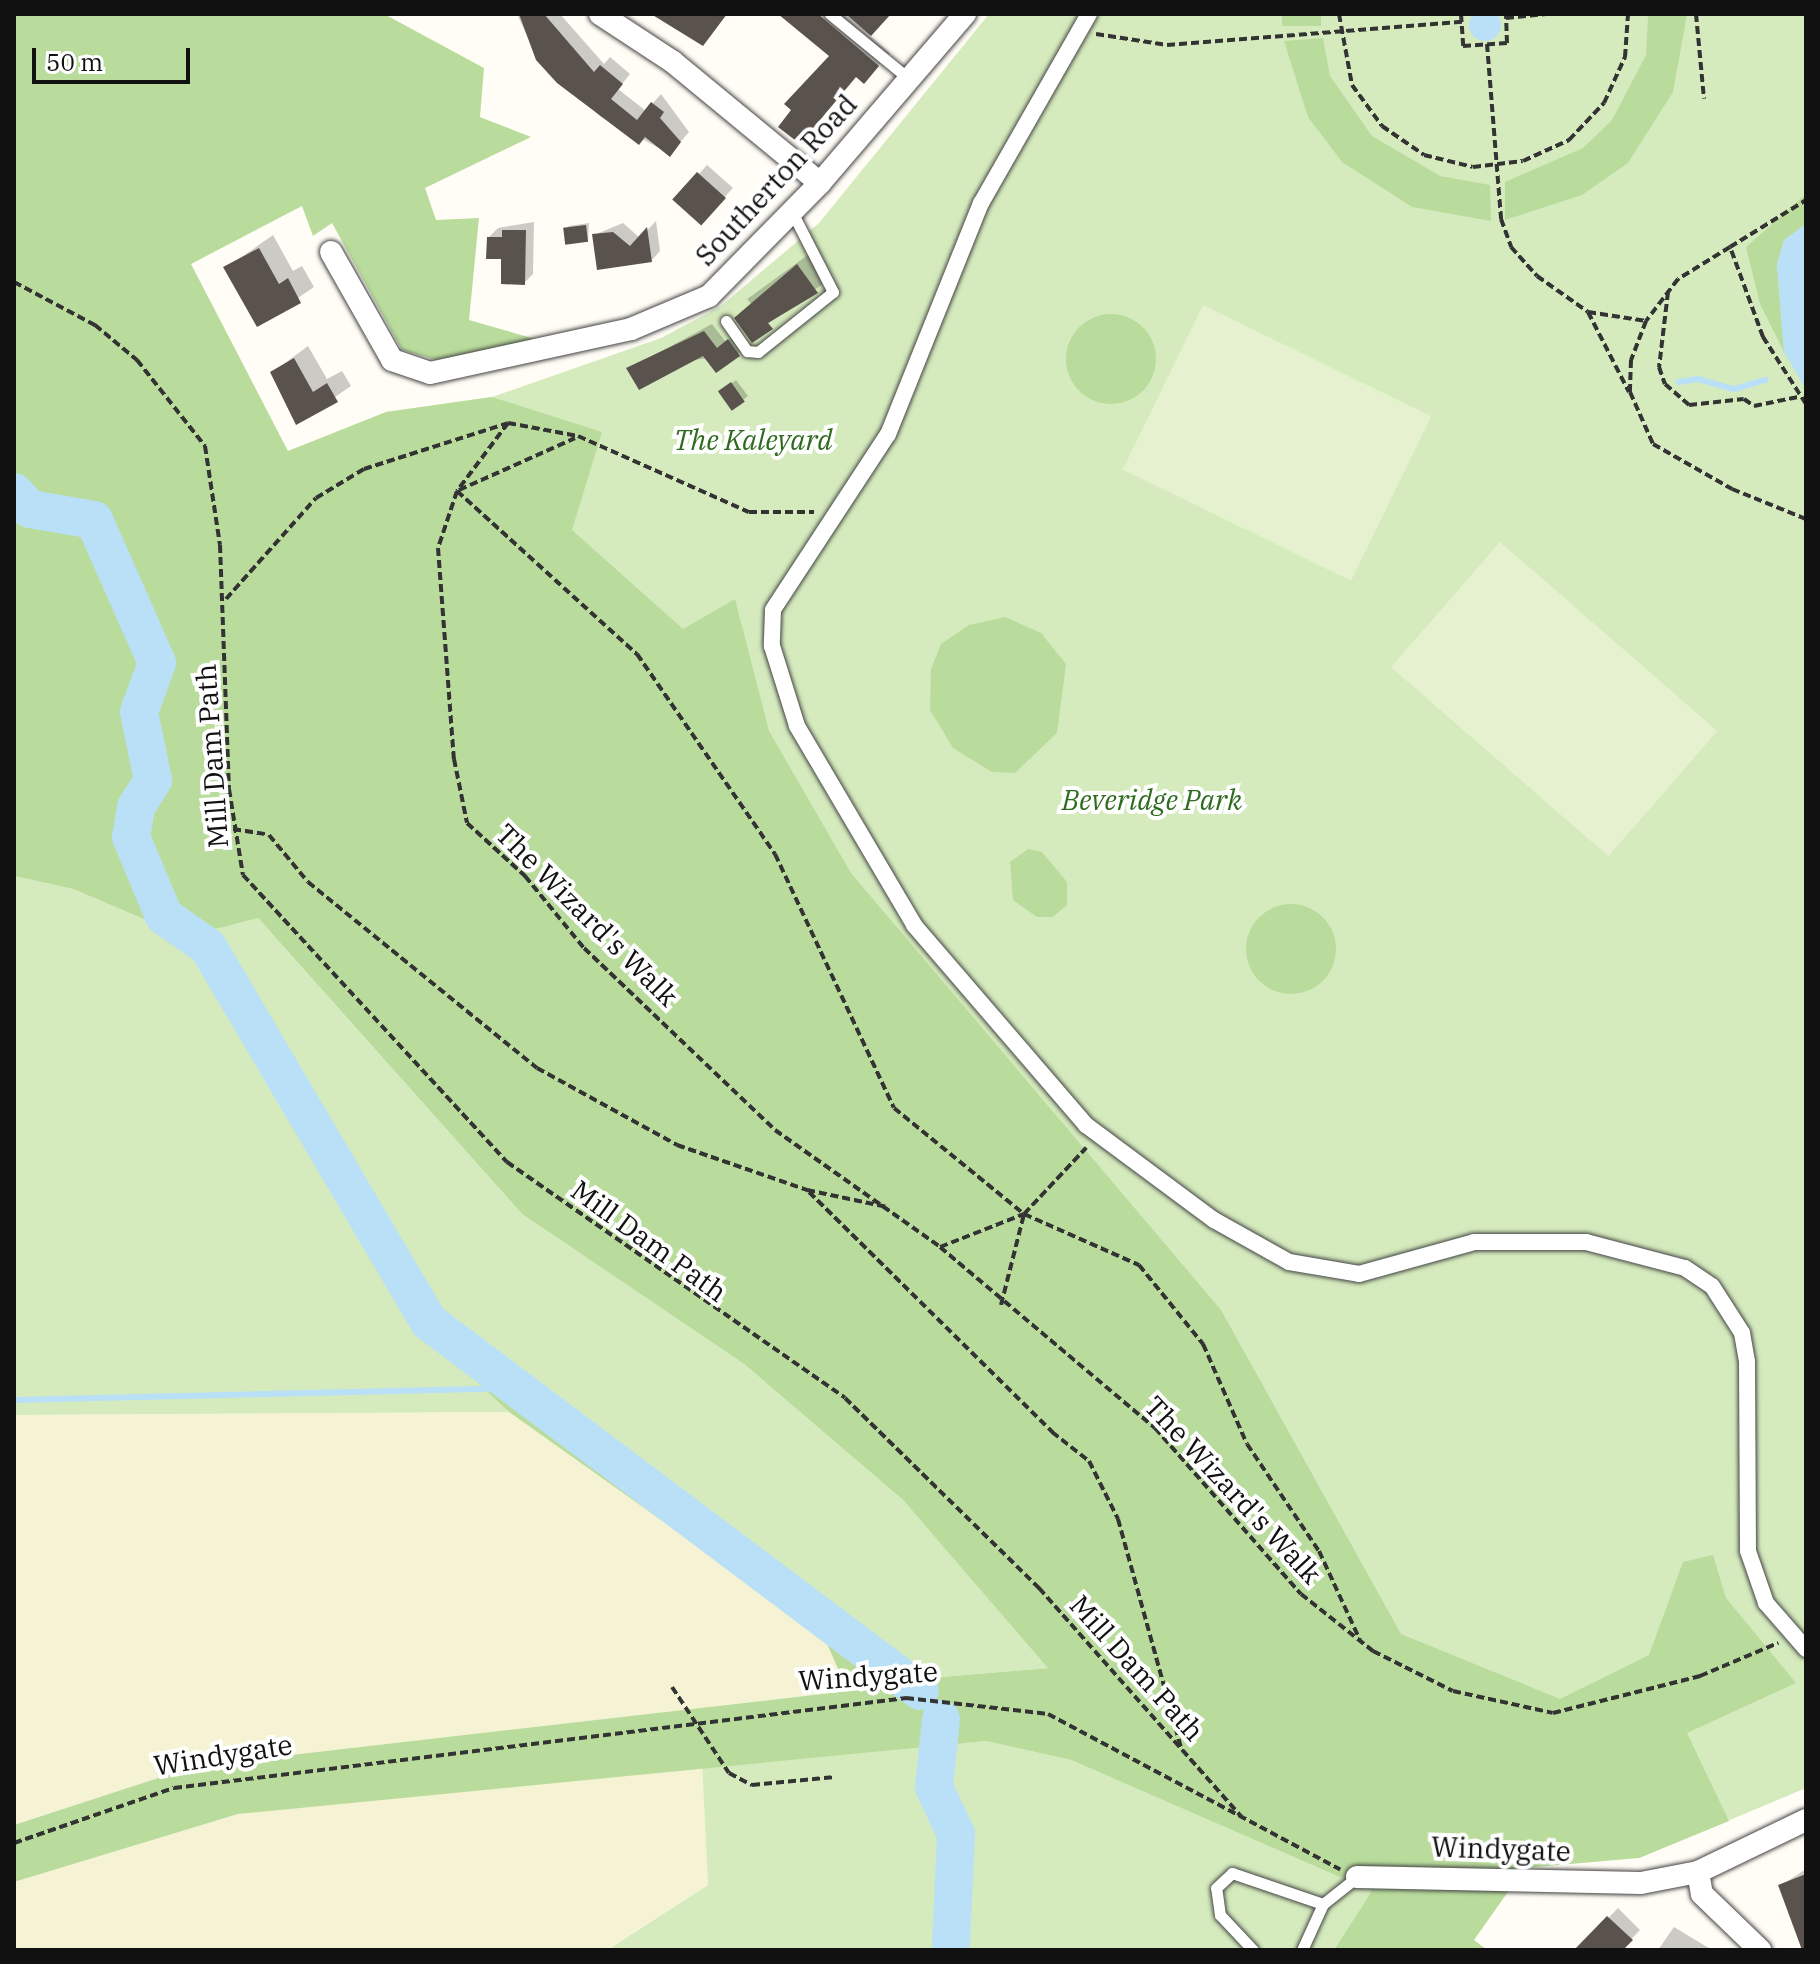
<!DOCTYPE html>
<html>
<head>
<meta charset="utf-8">
<style>
  body { margin:0 }
  #map { position:relative; width:1820px; height:1964px; overflow:hidden; background:#fffdf5; font-family:"IBM Plex Serif",serif }
  div>[style] { position:absolute }
  .farmland>* { inset:0; background:#f6f3d4 }
  .green>* { inset:0; background:#d5ebbd }
  .forest>* { inset:0; background:#b9dc9c; transform-origin:0 0 }
  .round { border-radius:50% }
  .pitch>* { inset:0; background:#e6f2cf; transform-origin:0 0 }
  .water>* { inset:0; background:#b9e0f7 }
  .shadow>* { inset:0; background:#0003; transform-origin:0 0 }
  .stream>* { height:6px; margin:-3px; padding:0 3px; transform-origin:3px; border-radius:3px; background:#b9e0f7 }
  .river>* { height:38px; margin:-19px; padding:0 19px; transform-origin:19px; border-radius:19px; background:#b9e0f7 }
  .building>* { inset:0; background:#5a524d; transform-origin:0 0 }
  .path>* { height:4px; margin-top:-2px; transform-origin:0; background:repeating-linear-gradient(90deg,#333 0 8px,transparent 0 12px) }
  .roads { filter:drop-shadow(0 0 2px #444) drop-shadow(0 0 2px #444) }
  .service>* { height:11px; margin:-5.5px; padding:0 5.5px; transform-origin:5.5px; border-radius:5.5px; background:#fff }
  .pedestrian>* { height:16px; margin:-8px; padding:0 8px; transform-origin:8px; border-radius:8px; background:#fff }
  .minor>* { height:22px; margin:-11px; padding:0 11px; transform-origin:11px; border-radius:11px; background:#fff }
  span { translate:-50% -50%; white-space:nowrap; text-align:center; line-height:1.15; -webkit-text-stroke:8px #fff; paint-order:stroke }
  .street-label { font-size:28px; color:#111 }
  .park-label { font-size:28px; color:#2f6b1f; font-style:italic }
  .frame { position:absolute; inset:0; border:16px solid #111; pointer-events:none }
  .scale { position:absolute; left:32px; top:48px; width:158px; height:36px; box-sizing:border-box; border:4px solid #111; border-top:0; padding-left:10px; font-size:24px; line-height:28px; white-space:nowrap; color:#111; -webkit-text-stroke:6px #fff; paint-order:stroke }
</style>
</head>
<body>
<div id="map">
  <div class="farmland">
    <i style="clip-path:polygon(509px 1412px,823px 1635px,848px 1691px,195px 1766px,14px 1825px,14px 1415px)"></i>
    <i style="clip-path:polygon(702px 1765px,708px 1885px,606px 1950px,14px 1950px,14px 1882px,238px 1814px)"></i>
  </div>
  <div class="green">
    <i style="clip-path:polygon(989px 14px,1806px 14px,1806px 1788px,1639px 1858px,244px 626px,386px 412px,492px 397px,661px 338px,721px 306px,819px 223px)"></i>
    <i style="clip-path:polygon(14px 876px,73px 889px,146px 920px,206px 967px,409px 1319px,509px 1412px,14px 1415px)"></i>
    <i style="clip-path:polygon(257px 917px,522px 1214px,744px 1364px,903px 1500px,1049px 1668px,930px 1678px,571px 1420px,435px 1311px,207px 930px)"></i>
    <i style="clip-path:polygon(986px 1741px,1071px 1760px,1373px 1891px,1334px 1950px,607px 1950px,708px 1885px,702px 1765px)"></i>
  </div>
  <div class="forest">
    <i style="clip-path:polygon(evenodd,14px 14px,384px 14px,484px 68px,480px 117px,531px 137px,425px 188px,436px 220px,479px 218px,469px 320px,542px 341px,436px 360px,402px 350px,332px 223px,313px 236px,302px 206px,191px 264px,288px 451px,386px 412px,492px 397px,602px 432px,572px 530px,683px 629px,735px 599px,769px 731px,851px 873px,1221px 1310px,1401px 1634px,1560px 1699px,1649px 1655px,1683px 1562px,1713px 1555px,1726px 1598px,1796px 1683px,1687px 1733px,1729px 1821px,1639px 1858px,1514px 1869px,1510px 1889px,1474px 1940px,1487px 1950px,1334px 1950px,1372px 1891px,1071px 1760px,986px 1741px,238px 1814px,14px 1882px,14px 1825px,195px 1766px,848px 1691px,823px 1635px,509px 1412px,409px 1319px,206px 967px,146px 920px,73px 889px,14px 876px,14px 14px,258px 918px,522px 1214px,744px 1364px,903px 1500px,1048px 1668px,930px 1678px,571px 1420px,435px 1311px,207px 931px,258px 918px)"></i>
    <i style="left:1282px;top:14px;width:39px;height:12px"></i>
    <i style="clip-path:polygon(1687px 14px,1673px 92px,1628px 163px,1582px 195px,1505px 220px,1505px 182px,1583px 148px,1612px 120px,1646px 55px,1648px 16px)"></i>
    <i style="clip-path:polygon(1323px 38px,1330px 76px,1372px 136px,1440px 176px,1490px 185px,1491px 221px,1412px 207px,1342px 162px,1308px 117px,1284px 41px)"></i>
    <i style="clip-path:polygon(1806px 194px,1806px 224px,1784px 240px,1777px 265px,1784px 352px,1760px 304px,1746px 247px)"></i>
    <i class="round" style="left:1066px;top:314px;width:90px;height:90px"></i>
    <i style="clip-path:polygon(1005px 617px,1041px 633px,1066px 664px,1057px 733px,1015px 773px,992px 772px,953px 748px,930px 710px,931px 669px,941px 644px,969px 625px)"></i>
    <i style="clip-path:polygon(1028px 849px,1042px 852px,1067px 882px,1067px 905px,1053px 917px,1037px 917px,1013px 900px,1010px 862px)"></i>
    <i class="round" style="left:1246px;top:904px;width:90px;height:90px"></i>
  </div>
  <div class="pitch">
    <i style="left:1203px;top:305px;width:254px;height:183px;rotate:26deg"></i>
    <i style="left:1500px;top:542px;width:288px;height:166px;rotate:41deg"></i>
  </div>
  <div class="water">
    <i class="round" style="left:1469px;top:9px;width:32px;height:32px"></i>
    <i style="clip-path:polygon(1806px 224px,1806px 390px,1784px 352px,1777px 265px,1784px 240px)"></i>
  </div>
  <div class="shadow">
    <i style="clip-path:polygon(517px 14px,560px 14px,604px 64px,610px 57px,630px 74px,618px 89px,646px 111px,661px 94px,689px 132px,670px 154px,601px 117px,537px 58px)"></i>
    <i style="clip-path:polygon(781px 14px,889px 14px,869px 35px,890px 53px,864px 81px)"></i>
    <i style="clip-path:polygon(707px 165px,733px 188px,709px 214px,699px 174px)"></i>
    <i style="clip-path:polygon(656px 221px,660px 251px,651px 261px,594px 235px,623px 223px,640px 238px)"></i>
    <i style="clip-path:polygon(534px 222px,533px 274px,524px 283px,489px 237px,498px 228px)"></i>
    <i style="clip-path:polygon(589px 223px,588px 241px,565px 230px,569px 226px)"></i>
    <i style="clip-path:polygon(273px 235px,293px 271px,302px 266px,314px 287px,258px 325px,226px 268px)"></i>
    <i style="left:812px;top:252px;width:32px;height:80px;rotate:54deg"></i>
    <i style="clip-path:polygon(712px 324px,726px 342px,737px 333px,746px 346px,738px 354px,628px 369px)"></i>
    <i style="clip-path:polygon(308px 346px,327px 379px,342px 371px,351px 386px,297px 423px,273px 372px)"></i>
    <i style="clip-path:polygon(736px 380px,748px 396px,732px 409px,724px 389px)"></i>
    <i style="clip-path:polygon(1806px 1869px,1806px 1939px,1780px 1886px)"></i>
    <i style="clip-path:polygon(1618px 1908px,1640px 1930px,1621px 1950px,1578px 1949px)"></i>
    <i style="clip-path:polygon(1674px 1927px,1712px 1950px,1658px 1950px)"></i>
  </div>
  <div class="stream">
    <i style="left:1679px;top:382px;width:19px;rotate:-9deg"></i>
    <i style="left:1698px;top:379px;width:37px;rotate:16deg"></i>
    <i style="left:1734px;top:389px;width:33px;rotate:-16deg"></i>
    <i style="left:14px;top:1400px;width:503px;rotate:-1.37deg"></i>
  </div>
  <div class="river">
    <i style="left:14px;top:492px;width:23px;rotate:47deg"></i>
    <i style="left:30px;top:509px;width:65px;rotate:9.8deg"></i>
    <i style="left:94px;top:520px;width:156px;rotate:66.2deg"></i>
    <i style="left:157px;top:663px;width:52px;rotate:110.2deg"></i>
    <i style="left:139px;top:712px;width:69px;rotate:78.4deg"></i>
    <i style="left:153px;top:780px;width:32px;rotate:122deg"></i>
    <i style="left:136px;top:807px;width:30px;rotate:99deg"></i>
    <i style="left:131px;top:837px;width:86px;rotate:67.3deg"></i>
    <i style="left:164px;top:916px;width:54px;rotate:35.2deg"></i>
    <i style="left:208px;top:947px;width:435px;rotate:59.5deg"></i>
    <i style="left:429px;top:1322px;width:614px;rotate:36.93deg"></i>
    <i style="left:941px;top:1719px;width:68px;rotate:95.9deg"></i>
    <i style="left:934px;top:1787px;width:52px;rotate:64.9deg"></i>
    <i style="left:956px;top:1834px;width:109px;rotate:92.6deg"></i>
  </div>
  <div class="building">
    <i style="clip-path:polygon(519px 14px,544px 14px,594px 72px,600px 65px,623px 84px,611px 99px,637px 120px,651px 102px,664px 112px,660px 118px,681px 142px,670px 157px,645px 137px,639px 145px,557px 83px,536px 60px)"></i>
    <i style="clip-path:polygon(651px 14px,727px 14px,703px 46px)"></i>
    <i style="clip-path:polygon(778px 14px,818px 14px,879px 66px,864px 84px,856px 77px,800px 144px,778px 127px,791px 110px,784px 104px,829px 56px)"></i>
    <i style="clip-path:polygon(846px 14px,891px 14px,871px 36px)"></i>
    <i style="left:697px;top:172px;width:39px;height:37px;rotate:42deg"></i>
    <i style="left:586px;top:225px;width:17px;height:23px;rotate:83deg"></i>
    <i style="clip-path:polygon(647px 227px,652px 262px,597px 270px,592px 234px,613px 232px,630px 246px)"></i>
    <i style="clip-path:polygon(502px 230px,526px 230px,525px 285px,501px 284px,501px 259px,486px 259px,487px 237px,502px 237px)"></i>
    <i style="clip-path:polygon(259px 248px,279px 284px,288px 278px,301px 303px,257px 327px,223px 267px)"></i>
    <i style="clip-path:polygon(797px 264px,818px 293px,768px 323px,773px 329px,752px 343px,734px 318px)"></i>
    <i style="clip-path:polygon(704px 331px,717px 348px,728px 339px,740px 356px,716px 373px,703px 356px,639px 390px,626px 368px)"></i>
    <i style="clip-path:polygon(294px 358px,313px 392px,327px 383px,338px 402px,296px 425px,270px 372px)"></i>
    <i style="left:731px;top:382px;width:24px;height:16px;rotate:55deg"></i>
    <i style="clip-path:polygon(1806px 1874px,1806px 1950px,1802px 1950px,1778px 1885px)"></i>
    <i style="clip-path:polygon(1607px 1916px,1633px 1940px,1623px 1950px,1574px 1950px)"></i>
  </div>
  <div class="path">
    <i style="left:1339px;top:14px;width:72px;rotate:79.6deg"></i>
    <i style="left:1352px;top:85px;width:51px;rotate:53.8deg"></i>
    <i style="left:1382px;top:126px;width:51px;rotate:34.6deg"></i>
    <i style="left:1424px;top:155px;width:50px;rotate:13.8deg"></i>
    <i style="left:1473px;top:167px;width:50px;rotate:-6.8deg"></i>
    <i style="left:1523px;top:161px;width:51px;rotate:-24.5deg"></i>
    <i style="left:1569px;top:140px;width:51px;rotate:-46.6deg"></i>
    <i style="left:1604px;top:103px;width:51px;rotate:-65.5deg"></i>
    <i style="left:1625px;top:57px;width:43px;rotate:-86deg"></i>
    <i style="left:1461px;top:14px;width:32px;rotate:86deg"></i>
    <i style="left:1463px;top:46px;width:44px;rotate:-3.9deg"></i>
    <i style="left:1507px;top:43px;width:29px;rotate:-92deg"></i>
    <i style="left:1696px;top:14px;width:85px;rotate:84.6deg"></i>
    <i style="left:1506px;top:18px;width:40px;rotate:-5.7deg"></i>
    <i style="left:1096px;top:34px;width:72px;rotate:8.8deg"></i>
    <i style="left:1167px;top:45px;width:296px;rotate:-4.5deg"></i>
    <i style="left:1487px;top:44px;width:176px;rotate:85.4deg"></i>
    <i style="left:1501px;top:219px;width:30px;rotate:70deg"></i>
    <i style="left:1511px;top:247px;width:39px;rotate:48deg"></i>
    <i style="left:1537px;top:276px;width:62px;rotate:35.2deg"></i>
    <i style="left:1588px;top:312px;width:59px;rotate:8.8deg"></i>
    <i style="left:1730px;top:247px;width:89px;rotate:-31.7deg"></i>
    <i style="left:14px;top:282px;width:92px;rotate:28deg"></i>
    <i style="left:95px;top:325px;width:55px;rotate:39.8deg"></i>
    <i style="left:137px;top:360px;width:110px;rotate:51.7deg"></i>
    <i style="left:205px;top:446px;width:100px;rotate:81.4deg"></i>
    <i style="left:220px;top:545px;width:244px;rotate:87.9deg"></i>
    <i style="left:229px;top:789px;width:87px;rotate:80.8deg"></i>
    <i style="left:243px;top:875px;width:390px;rotate:47.4deg"></i>
    <i style="left:507px;top:1162px;width:412px;rotate:34.9deg"></i>
    <i style="left:845px;top:1398px;width:272px;rotate:44.4deg"></i>
    <i style="left:1039px;top:1588px;width:305px;rotate:48.5deg"></i>
    <i style="left:1668px;top:292px;width:76px;rotate:96.8deg"></i>
    <i style="left:1659px;top:367px;width:18px;rotate:71deg"></i>
    <i style="left:1665px;top:384px;width:32px;rotate:41deg"></i>
    <i style="left:1689px;top:405px;width:55px;rotate:-6.2deg"></i>
    <i style="left:1744px;top:399px;width:12px;rotate:35deg"></i>
    <i style="left:1754px;top:406px;width:45px;rotate:-11.6deg"></i>
    <i style="left:1588px;top:312px;width:90px;rotate:62.9deg"></i>
    <i style="left:1806px;top:404px;width:80px;rotate:-122.7deg"></i>
    <i style="left:1763px;top:337px;width:96px;rotate:-110.1deg"></i>
    <i style="left:1730px;top:247px;width:61px;rotate:148.4deg"></i>
    <i style="left:1678px;top:279px;width:53px;rotate:127.3deg"></i>
    <i style="left:1646px;top:321px;width:42px;rotate:111deg"></i>
    <i style="left:1631px;top:360px;width:32px;rotate:92deg"></i>
    <i style="left:1630px;top:392px;width:57px;rotate:66.1deg"></i>
    <i style="left:1653px;top:444px;width:91px;rotate:29.7deg"></i>
    <i style="left:1732px;top:489px;width:80px;rotate:22.1deg"></i>
    <i style="left:508px;top:423px;width:85px;rotate:126.9deg"></i>
    <i style="left:457px;top:491px;width:60px;rotate:108.4deg"></i>
    <i style="left:438px;top:548px;width:212px;rotate:85.7deg"></i>
    <i style="left:454px;top:759px;width:65px;rotate:78.5deg"></i>
    <i style="left:467px;top:823px;width:79px;rotate:42.4deg"></i>
    <i style="left:525px;top:876px;width:93px;rotate:50.7deg"></i>
    <i style="left:584px;top:948px;width:264px;rotate:43.6deg"></i>
    <i style="left:775px;top:1130px;width:202px;rotate:35.3deg"></i>
    <i style="left:940px;top:1247px;width:281px;rotate:40.1deg"></i>
    <i style="left:1155px;top:1428px;width:221px;rotate:48.7deg"></i>
    <i style="left:1301px;top:1594px;width:92px;rotate:38.4deg"></i>
    <i style="left:1373px;top:1651px;width:89px;rotate:26.6deg"></i>
    <i style="left:1453px;top:1691px;width:102px;rotate:12.4deg"></i>
    <i style="left:1553px;top:1713px;width:152px;rotate:-14.1deg"></i>
    <i style="left:1700px;top:1676px;width:85px;rotate:-22.9deg"></i>
    <i style="left:459px;top:490px;width:127px;rotate:-24.1deg"></i>
    <i style="left:457px;top:491px;width:243px;rotate:42.2deg"></i>
    <i style="left:637px;top:654px;width:243px;rotate:55.4deg"></i>
    <i style="left:775px;top:854px;width:280px;rotate:64.9deg"></i>
    <i style="left:894px;top:1108px;width:168px;rotate:39.2deg"></i>
    <i style="left:1024px;top:1214px;width:126px;rotate:23.9deg"></i>
    <i style="left:1139px;top:1265px;width:102px;rotate:51deg"></i>
    <i style="left:1203px;top:1344px;width:109px;rotate:66.3deg"></i>
    <i style="left:1247px;top:1444px;width:129px;rotate:56.1deg"></i>
    <i style="left:1319px;top:1551px;width:98px;rotate:65.3deg"></i>
    <i style="left:226px;top:599px;width:135px;rotate:-48.3deg"></i>
    <i style="left:316px;top:498px;width:56px;rotate:-31.1deg"></i>
    <i style="left:364px;top:469px;width:151px;rotate:-17.7deg"></i>
    <i style="left:508px;top:423px;width:71px;rotate:10.5deg"></i>
    <i style="left:578px;top:436px;width:187px;rotate:24deg"></i>
    <i style="left:749px;top:512px;width:65px"></i>
    <i style="left:233px;top:829px;width:36px;rotate:9deg"></i>
    <i style="left:269px;top:835px;width:61px;rotate:50.3deg"></i>
    <i style="left:308px;top:882px;width:295px;rotate:39.1deg"></i>
    <i style="left:537px;top:1068px;width:160px;rotate:28.8deg"></i>
    <i style="left:677px;top:1145px;width:138px;rotate:19.1deg"></i>
    <i style="left:807px;top:1190px;width:82px;rotate:12deg"></i>
    <i style="left:809px;top:1192px;width:342px;rotate:44.6deg"></i>
    <i style="left:1052px;top:1432px;width:47px;rotate:38.1deg"></i>
    <i style="left:1089px;top:1461px;width:65px;rotate:63.4deg"></i>
    <i style="left:1118px;top:1519px;width:237px;rotate:74.6deg"></i>
    <i style="left:940px;top:1247px;width:90px;rotate:-21.4deg"></i>
    <i style="left:1024px;top:1214px;width:91px;rotate:-46.8deg"></i>
    <i style="left:1001px;top:1305px;width:94px;rotate:-75.8deg"></i>
    <i style="left:672px;top:1687px;width:103px;rotate:56.5deg"></i>
    <i style="left:729px;top:1773px;width:26px;rotate:28deg"></i>
    <i style="left:752px;top:1785px;width:83px;rotate:-5.5deg"></i>
    <i style="left:14px;top:1843px;width:169px;rotate:-19deg"></i>
    <i style="left:174px;top:1788px;width:738px;rotate:-7.01deg"></i>
    <i style="left:906px;top:1698px;width:143px;rotate:6.4deg"></i>
    <i style="left:1048px;top:1714px;width:331px;rotate:28deg"></i>
  </div>
  <div class="roads">
    <div class="service">
      <i style="left:830px;top:14px;width:102px;rotate:39.4deg"></i>
      <i style="left:726px;top:321px;width:37px;rotate:55deg"></i>
      <i style="left:747px;top:351px;width:11px;rotate:5deg"></i>
      <i style="left:758px;top:352px;width:96px;rotate:-38.7deg"></i>
      <i style="left:833px;top:292px;width:90px;rotate:-117.1deg"></i>
      <i style="left:1253px;top:1950px;width:48px;rotate:-133.3deg"></i>
      <i style="left:1220px;top:1915px;width:27px;rotate:-98deg"></i>
      <i style="left:1216px;top:1888px;width:22px;rotate:-43deg"></i>
      <i style="left:1232px;top:1873px;width:96px;rotate:18.8deg"></i>
      <i style="left:1302px;top:1950px;width:51px;rotate:-65.5deg"></i>
      <i style="left:1323px;top:1904px;width:43px;rotate:-38.5deg"></i>
    </div>
    <div class="pedestrian">
      <i style="left:1089px;top:14px;width:218px;rotate:119.7deg"></i>
      <i style="left:981px;top:203px;width:249px;rotate:111.9deg"></i>
      <i style="left:888px;top:434px;width:210px;rotate:123.2deg"></i>
      <i style="left:773px;top:610px;width:36px;rotate:92deg"></i>
      <i style="left:772px;top:646px;width:84px;rotate:72.6deg"></i>
      <i style="left:797px;top:726px;width:231px;rotate:59.5deg"></i>
      <i style="left:914px;top:925px;width:264px;rotate:49.3deg"></i>
      <i style="left:1086px;top:1125px;width:159px;rotate:36.6deg"></i>
      <i style="left:1214px;top:1220px;width:86px;rotate:29.2deg"></i>
      <i style="left:1289px;top:1262px;width:71px;rotate:9.7deg"></i>
      <i style="left:1359px;top:1274px;width:119px;rotate:-15.5deg"></i>
      <i style="left:1474px;top:1242px;width:112px"></i>
      <i style="left:1586px;top:1242px;width:102px;rotate:14.7deg"></i>
      <i style="left:1685px;top:1268px;width:32px;rotate:34deg"></i>
      <i style="left:1712px;top:1286px;width:56px;rotate:57.4deg"></i>
      <i style="left:1742px;top:1333px;width:29px;rotate:80deg"></i>
      <i style="left:1747px;top:1362px;width:189px;rotate:89.7deg"></i>
      <i style="left:1748px;top:1551px;width:55px;rotate:70.9deg"></i>
      <i style="left:1766px;top:1603px;width:61px;rotate:49deg"></i>
    </div>
    <div class="minor">
      <i style="left:600px;top:14px;width:87px;rotate:33.3deg"></i>
      <i style="left:673px;top:62px;width:190px;rotate:39.5deg"></i>
      <i style="left:331px;top:252px;width:124px;rotate:60.5deg"></i>
      <i style="left:392px;top:360px;width:40px;rotate:18.9deg"></i>
      <i style="left:430px;top:373px;width:206px;rotate:-12.3deg"></i>
      <i style="left:631px;top:329px;width:85px;rotate:-22.9deg"></i>
      <i style="left:709px;top:296px;width:158px;rotate:-45.5deg"></i>
      <i style="left:820px;top:183px;width:223px;rotate:-49.4deg"></i>
      <i style="left:1698px;top:1872px;width:22px;rotate:80deg"></i>
      <i style="left:1702px;top:1894px;width:81px;rotate:44deg"></i>
      <i style="left:1357px;top:1877px;width:284px;rotate:1.2deg"></i>
      <i style="left:1641px;top:1883px;width:58px;rotate:-10.9deg"></i>
      <i style="left:1698px;top:1872px;width:120px;rotate:-25.7deg"></i>
    </div>
  </div>
  <div class="street-label">
    <span style="left:776px;top:180px;rotate:-47deg">Southerton Road</span>
    <span style="left:212px;top:756px;rotate:-94deg">Mill Dam Path</span>
    <span style="left:587px;top:915px;rotate:45deg">The Wizard's Walk</span>
    <span style="left:649px;top:1241px;rotate:36deg">Mill Dam Path</span>
    <span style="left:1233px;top:1490px;rotate:47deg">The Wizard's Walk</span>
    <span style="left:1137px;top:1668px;rotate:48deg">Mill Dam Path</span>
    <span style="left:868px;top:1676px;rotate:-4deg">Windygate</span>
    <span style="left:223px;top:1755px;rotate:-9deg">Windygate</span>
    <span style="left:1501px;top:1849px;rotate:2deg">Windygate</span>
  </div>
  <div class="park-label">
    <span style="left:753px;top:440px">The Kaleyard</span>
    <span style="left:1152px;top:800px">Beveridge Park</span>
  </div>
  <div class="frame"></div>
  <div class="scale">50 m</div>
</div>
</body>
</html>
